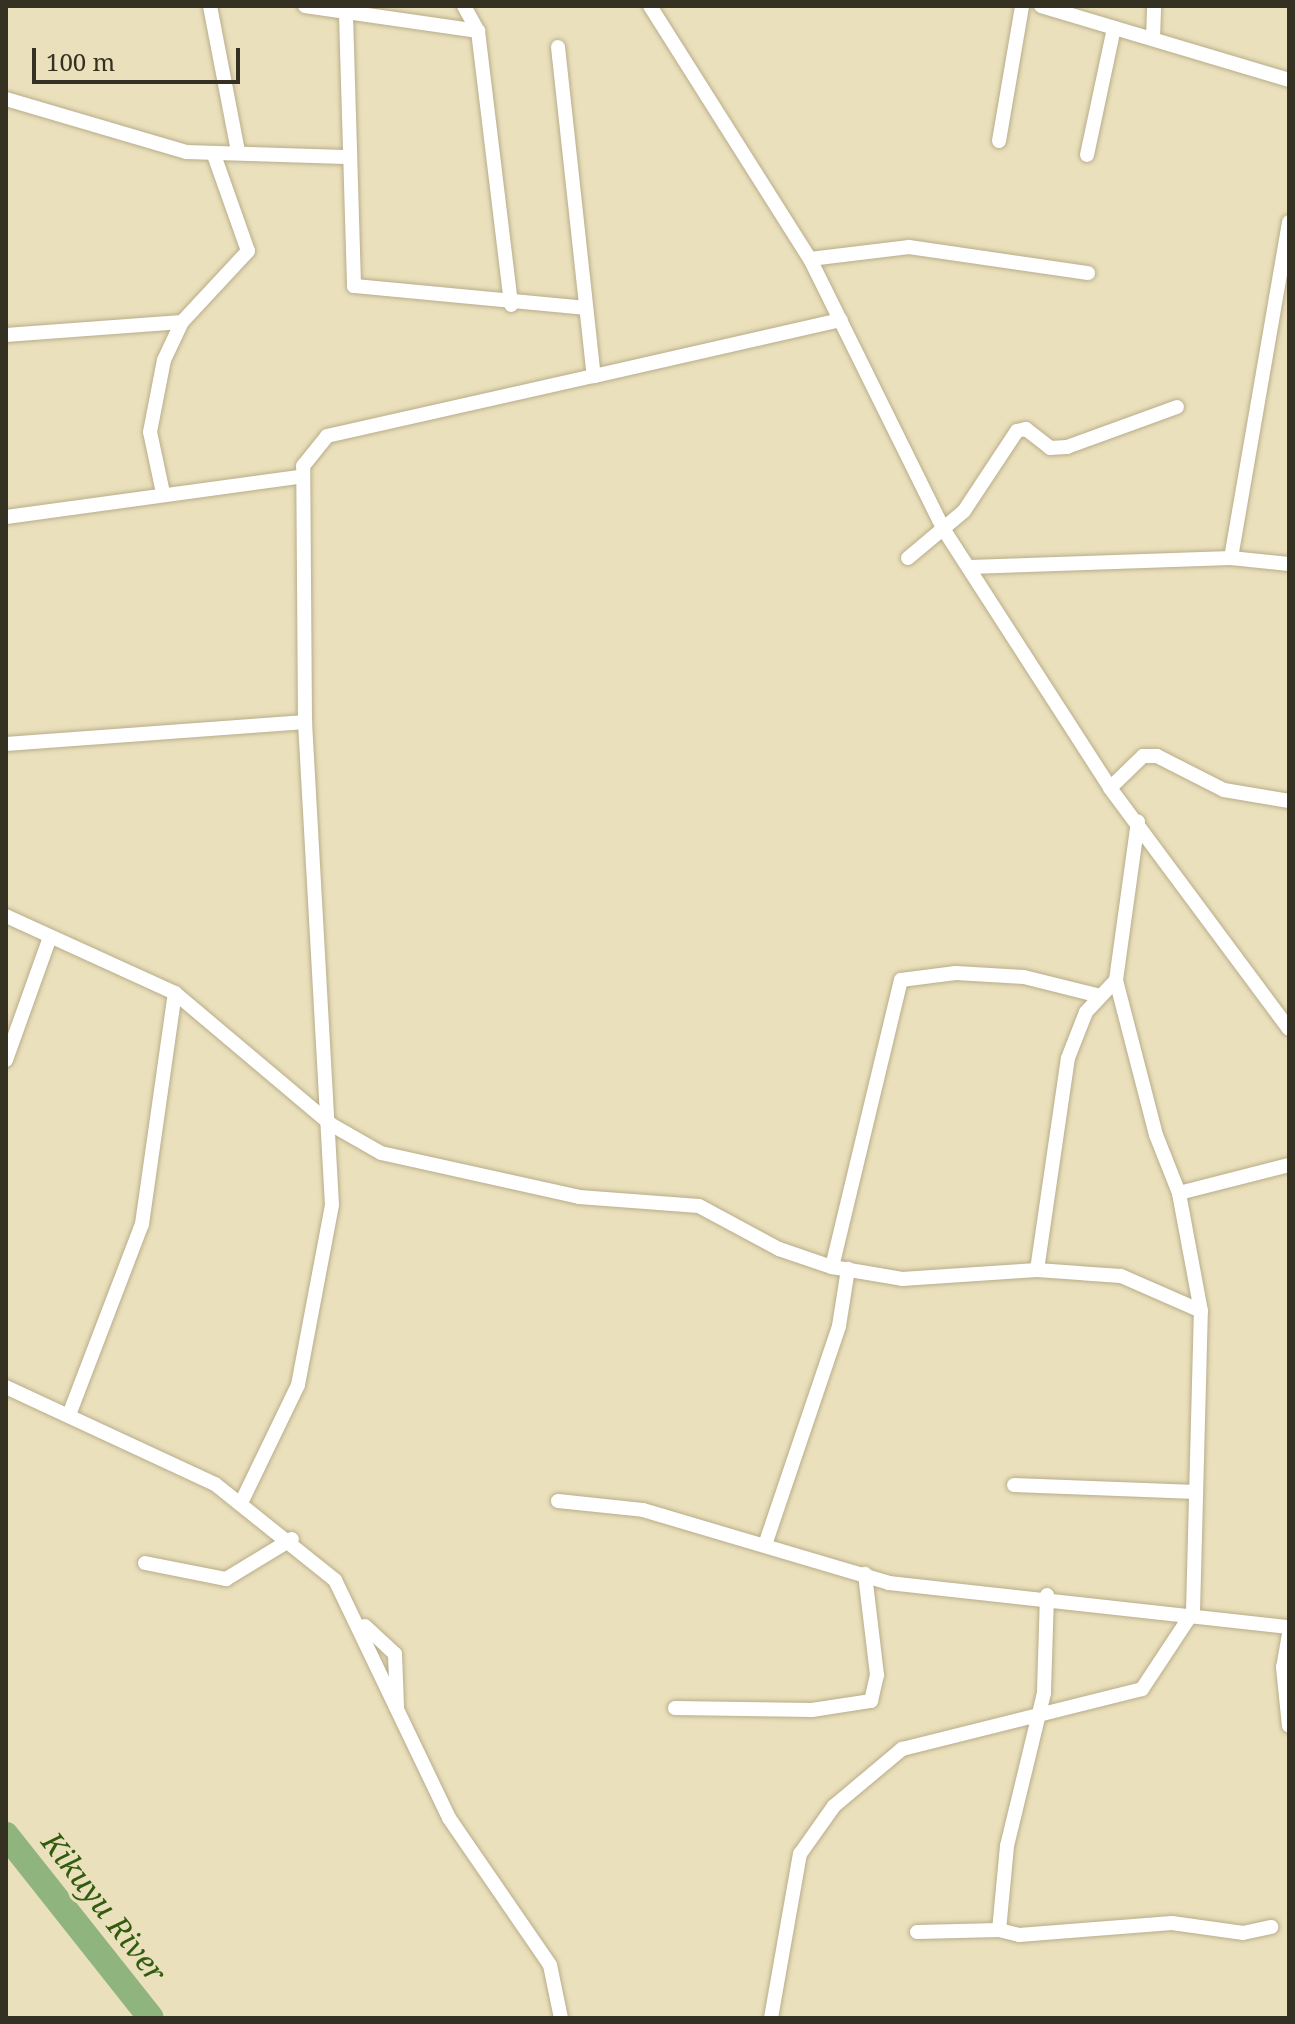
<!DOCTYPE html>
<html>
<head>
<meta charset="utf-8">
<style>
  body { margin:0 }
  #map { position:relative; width:1295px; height:2024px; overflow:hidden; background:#ebe0bc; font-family:"Noto Serif",serif }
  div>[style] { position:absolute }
  .river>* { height:26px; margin:-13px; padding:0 13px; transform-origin:13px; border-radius:13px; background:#90b47d }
  .roads { filter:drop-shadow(0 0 2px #b8ad8a) drop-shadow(0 0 2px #b8ad8a) }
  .minor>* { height:14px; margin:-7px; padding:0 7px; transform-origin:7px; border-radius:7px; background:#fff }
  span { translate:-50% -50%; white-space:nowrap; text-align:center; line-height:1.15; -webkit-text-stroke:6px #ebe0bc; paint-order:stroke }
  .water-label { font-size:30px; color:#315c0f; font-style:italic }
  .frame { position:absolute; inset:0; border:8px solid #343022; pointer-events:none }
  .scale { position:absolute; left:32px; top:48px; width:208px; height:36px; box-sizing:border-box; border:4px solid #343022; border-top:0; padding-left:10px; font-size:24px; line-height:28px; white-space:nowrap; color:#343022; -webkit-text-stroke:6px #ebe0bc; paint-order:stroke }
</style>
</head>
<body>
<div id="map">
  <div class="river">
    <i style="left:6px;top:1835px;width:233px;rotate:51.6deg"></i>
  </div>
  <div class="roads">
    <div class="minor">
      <i style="left:210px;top:6px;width:149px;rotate:79.1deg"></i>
      <i style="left:305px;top:6px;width:175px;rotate:8.2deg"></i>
      <i style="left:478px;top:31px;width:276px;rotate:83.1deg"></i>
      <i style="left:464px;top:6px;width:29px;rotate:61deg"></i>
      <i style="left:650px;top:6px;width:299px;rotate:57.7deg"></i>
      <i style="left:810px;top:259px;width:302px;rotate:63.7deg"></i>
      <i style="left:944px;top:530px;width:307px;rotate:57.2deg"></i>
      <i style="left:1110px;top:788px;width:300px;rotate:53.4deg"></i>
      <i style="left:1041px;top:6px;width:259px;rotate:16.6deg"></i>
      <i style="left:346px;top:15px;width:271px;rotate:88.3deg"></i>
      <i style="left:354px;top:286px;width:232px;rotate:5.4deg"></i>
      <i style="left:1153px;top:39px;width:33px;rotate:-88deg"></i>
      <i style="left:558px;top:47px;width:331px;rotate:83.8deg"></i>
      <i style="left:594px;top:376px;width:253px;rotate:-12.8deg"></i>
      <i style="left:6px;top:99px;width:188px;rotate:16.4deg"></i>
      <i style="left:186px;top:152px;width:159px;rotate:1.8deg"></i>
      <i style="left:999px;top:141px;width:137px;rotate:-80.3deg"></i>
      <i style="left:1087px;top:155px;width:130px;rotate:-78deg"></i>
      <i style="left:810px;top:259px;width:100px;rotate:-6.9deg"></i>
      <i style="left:909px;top:247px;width:181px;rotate:8.3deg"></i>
      <i style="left:6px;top:335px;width:176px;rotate:-4.2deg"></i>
      <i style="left:163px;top:493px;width:62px;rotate:-102deg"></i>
      <i style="left:150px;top:432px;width:73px;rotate:-79deg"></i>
      <i style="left:164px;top:360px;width:42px;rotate:-64.7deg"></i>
      <i style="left:182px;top:322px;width:97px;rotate:-47.1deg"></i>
      <i style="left:248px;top:251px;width:102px;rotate:-109.5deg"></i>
      <i style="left:6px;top:517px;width:296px;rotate:-7.8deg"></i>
      <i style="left:908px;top:558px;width:73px;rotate:-40deg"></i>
      <i style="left:964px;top:511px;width:96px;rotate:-56.5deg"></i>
      <i style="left:1017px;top:431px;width:9px;rotate:-13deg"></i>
      <i style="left:1026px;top:429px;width:31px;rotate:38deg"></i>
      <i style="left:1050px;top:448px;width:17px;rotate:-3deg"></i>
      <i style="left:1067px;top:447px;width:117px;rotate:-20deg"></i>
      <i style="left:1231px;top:558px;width:341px;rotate:-80.2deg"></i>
      <i style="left:970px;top:567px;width:261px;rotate:-2deg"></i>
      <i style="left:1231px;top:558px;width:58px;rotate:5.9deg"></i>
      <i style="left:6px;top:744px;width:300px;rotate:-4.2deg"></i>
      <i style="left:1110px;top:788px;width:46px;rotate:-44.1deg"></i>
      <i style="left:1143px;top:756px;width:14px"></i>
      <i style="left:1157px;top:756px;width:75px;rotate:26.9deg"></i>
      <i style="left:1224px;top:790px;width:66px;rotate:9.6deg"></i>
      <i style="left:6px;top:916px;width:186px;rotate:24.5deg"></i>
      <i style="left:175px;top:993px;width:205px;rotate:40.1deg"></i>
      <i style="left:332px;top:1125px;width:56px;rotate:29.7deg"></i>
      <i style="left:381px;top:1153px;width:203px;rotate:12.5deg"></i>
      <i style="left:579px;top:1197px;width:120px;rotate:4.3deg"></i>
      <i style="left:699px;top:1206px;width:91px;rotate:28.3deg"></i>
      <i style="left:779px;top:1249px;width:56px;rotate:18.8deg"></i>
      <i style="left:832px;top:1267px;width:71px;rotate:9.7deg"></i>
      <i style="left:902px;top:1279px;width:135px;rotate:-3.8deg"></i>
      <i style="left:1037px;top:1270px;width:84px;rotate:4.1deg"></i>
      <i style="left:1121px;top:1276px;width:87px;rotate:23.6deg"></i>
      <i style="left:6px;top:1060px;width:131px;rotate:-70.3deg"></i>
      <i style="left:1179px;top:1193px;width:114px;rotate:-14.3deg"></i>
      <i style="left:832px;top:1267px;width:295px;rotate:-76.5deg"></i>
      <i style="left:901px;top:980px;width:55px;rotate:-7.3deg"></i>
      <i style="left:956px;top:973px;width:68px;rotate:3.4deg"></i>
      <i style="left:1024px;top:977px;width:78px;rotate:14deg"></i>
      <i style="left:1037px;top:1270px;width:214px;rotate:-81.7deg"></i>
      <i style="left:1068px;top:1058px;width:49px;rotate:-68.6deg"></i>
      <i style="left:1086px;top:1012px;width:44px;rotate:-46.8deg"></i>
      <i style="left:6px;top:1387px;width:230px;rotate:24.9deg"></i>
      <i style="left:215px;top:1484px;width:154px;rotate:38.7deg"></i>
      <i style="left:335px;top:1580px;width:264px;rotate:64.4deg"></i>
      <i style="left:449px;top:1818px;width:178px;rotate:55.5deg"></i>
      <i style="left:550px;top:1965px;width:54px;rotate:78.3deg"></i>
      <i style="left:69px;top:1415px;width:204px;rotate:-69.1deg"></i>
      <i style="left:142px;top:1224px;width:233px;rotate:-81.9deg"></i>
      <i style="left:1014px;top:1485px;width:182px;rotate:2.2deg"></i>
      <i style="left:558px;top:1501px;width:85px;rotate:6deg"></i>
      <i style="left:643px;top:1510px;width:257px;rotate:16.5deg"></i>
      <i style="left:889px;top:1583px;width:402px;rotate:6.3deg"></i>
      <i style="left:241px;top:1503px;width:131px;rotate:-64.2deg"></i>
      <i style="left:298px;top:1385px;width:183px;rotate:-79.3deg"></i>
      <i style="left:332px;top:1205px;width:484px;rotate:-93.2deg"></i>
      <i style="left:305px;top:722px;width:256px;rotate:-90.4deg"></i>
      <i style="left:303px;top:466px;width:38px;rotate:-51deg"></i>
      <i style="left:327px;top:436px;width:274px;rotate:-12.7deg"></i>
      <i style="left:766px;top:1542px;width:228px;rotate:-71.3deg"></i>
      <i style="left:839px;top:1326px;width:58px;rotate:-81deg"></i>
      <i style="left:145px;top:1563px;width:83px;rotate:11.2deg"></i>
      <i style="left:226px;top:1579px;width:77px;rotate:-31.2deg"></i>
      <i style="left:1047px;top:1595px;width:98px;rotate:91.8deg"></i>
      <i style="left:1044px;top:1693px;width:157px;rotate:103.6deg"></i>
      <i style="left:1007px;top:1846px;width:84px;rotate:95.4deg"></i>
      <i style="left:999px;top:1930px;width:21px;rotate:14deg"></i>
      <i style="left:1019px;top:1935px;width:153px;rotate:-4.5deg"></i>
      <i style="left:1172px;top:1923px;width:72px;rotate:8deg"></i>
      <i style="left:1243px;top:1933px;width:29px;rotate:-12deg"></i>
      <i style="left:365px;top:1626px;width:41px;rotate:43deg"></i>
      <i style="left:395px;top:1654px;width:53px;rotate:87.8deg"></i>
      <i style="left:1289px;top:1634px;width:34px;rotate:100deg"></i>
      <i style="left:1283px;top:1667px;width:59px;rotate:84.2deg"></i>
      <i style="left:675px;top:1708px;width:137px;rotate:0.8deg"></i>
      <i style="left:812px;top:1710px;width:60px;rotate:-8.7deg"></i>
      <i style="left:871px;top:1701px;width:27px;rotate:-77deg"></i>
      <i style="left:877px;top:1675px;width:102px;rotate:-96.8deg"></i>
      <i style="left:917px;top:1932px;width:82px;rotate:-1.4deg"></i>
      <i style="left:771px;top:2018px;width:167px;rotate:-80deg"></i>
      <i style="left:800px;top:1854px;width:59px;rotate:-54.7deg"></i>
      <i style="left:834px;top:1806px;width:89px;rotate:-40deg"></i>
      <i style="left:902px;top:1749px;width:247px;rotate:-14deg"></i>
      <i style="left:1142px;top:1689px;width:92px;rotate:-56.5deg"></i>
      <i style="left:1193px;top:1612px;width:301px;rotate:-88.5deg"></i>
      <i style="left:1201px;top:1311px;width:120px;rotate:-100.6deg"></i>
      <i style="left:1179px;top:1193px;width:62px;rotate:-111.6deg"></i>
      <i style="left:1156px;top:1135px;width:160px;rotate:-104.5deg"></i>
      <i style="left:1116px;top:980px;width:160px;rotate:-82.1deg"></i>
    </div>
  </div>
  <div class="water-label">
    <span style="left:104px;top:1907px;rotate:52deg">Kikuyu River</span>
  </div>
  <div class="frame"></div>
  <div class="scale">100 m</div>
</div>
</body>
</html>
